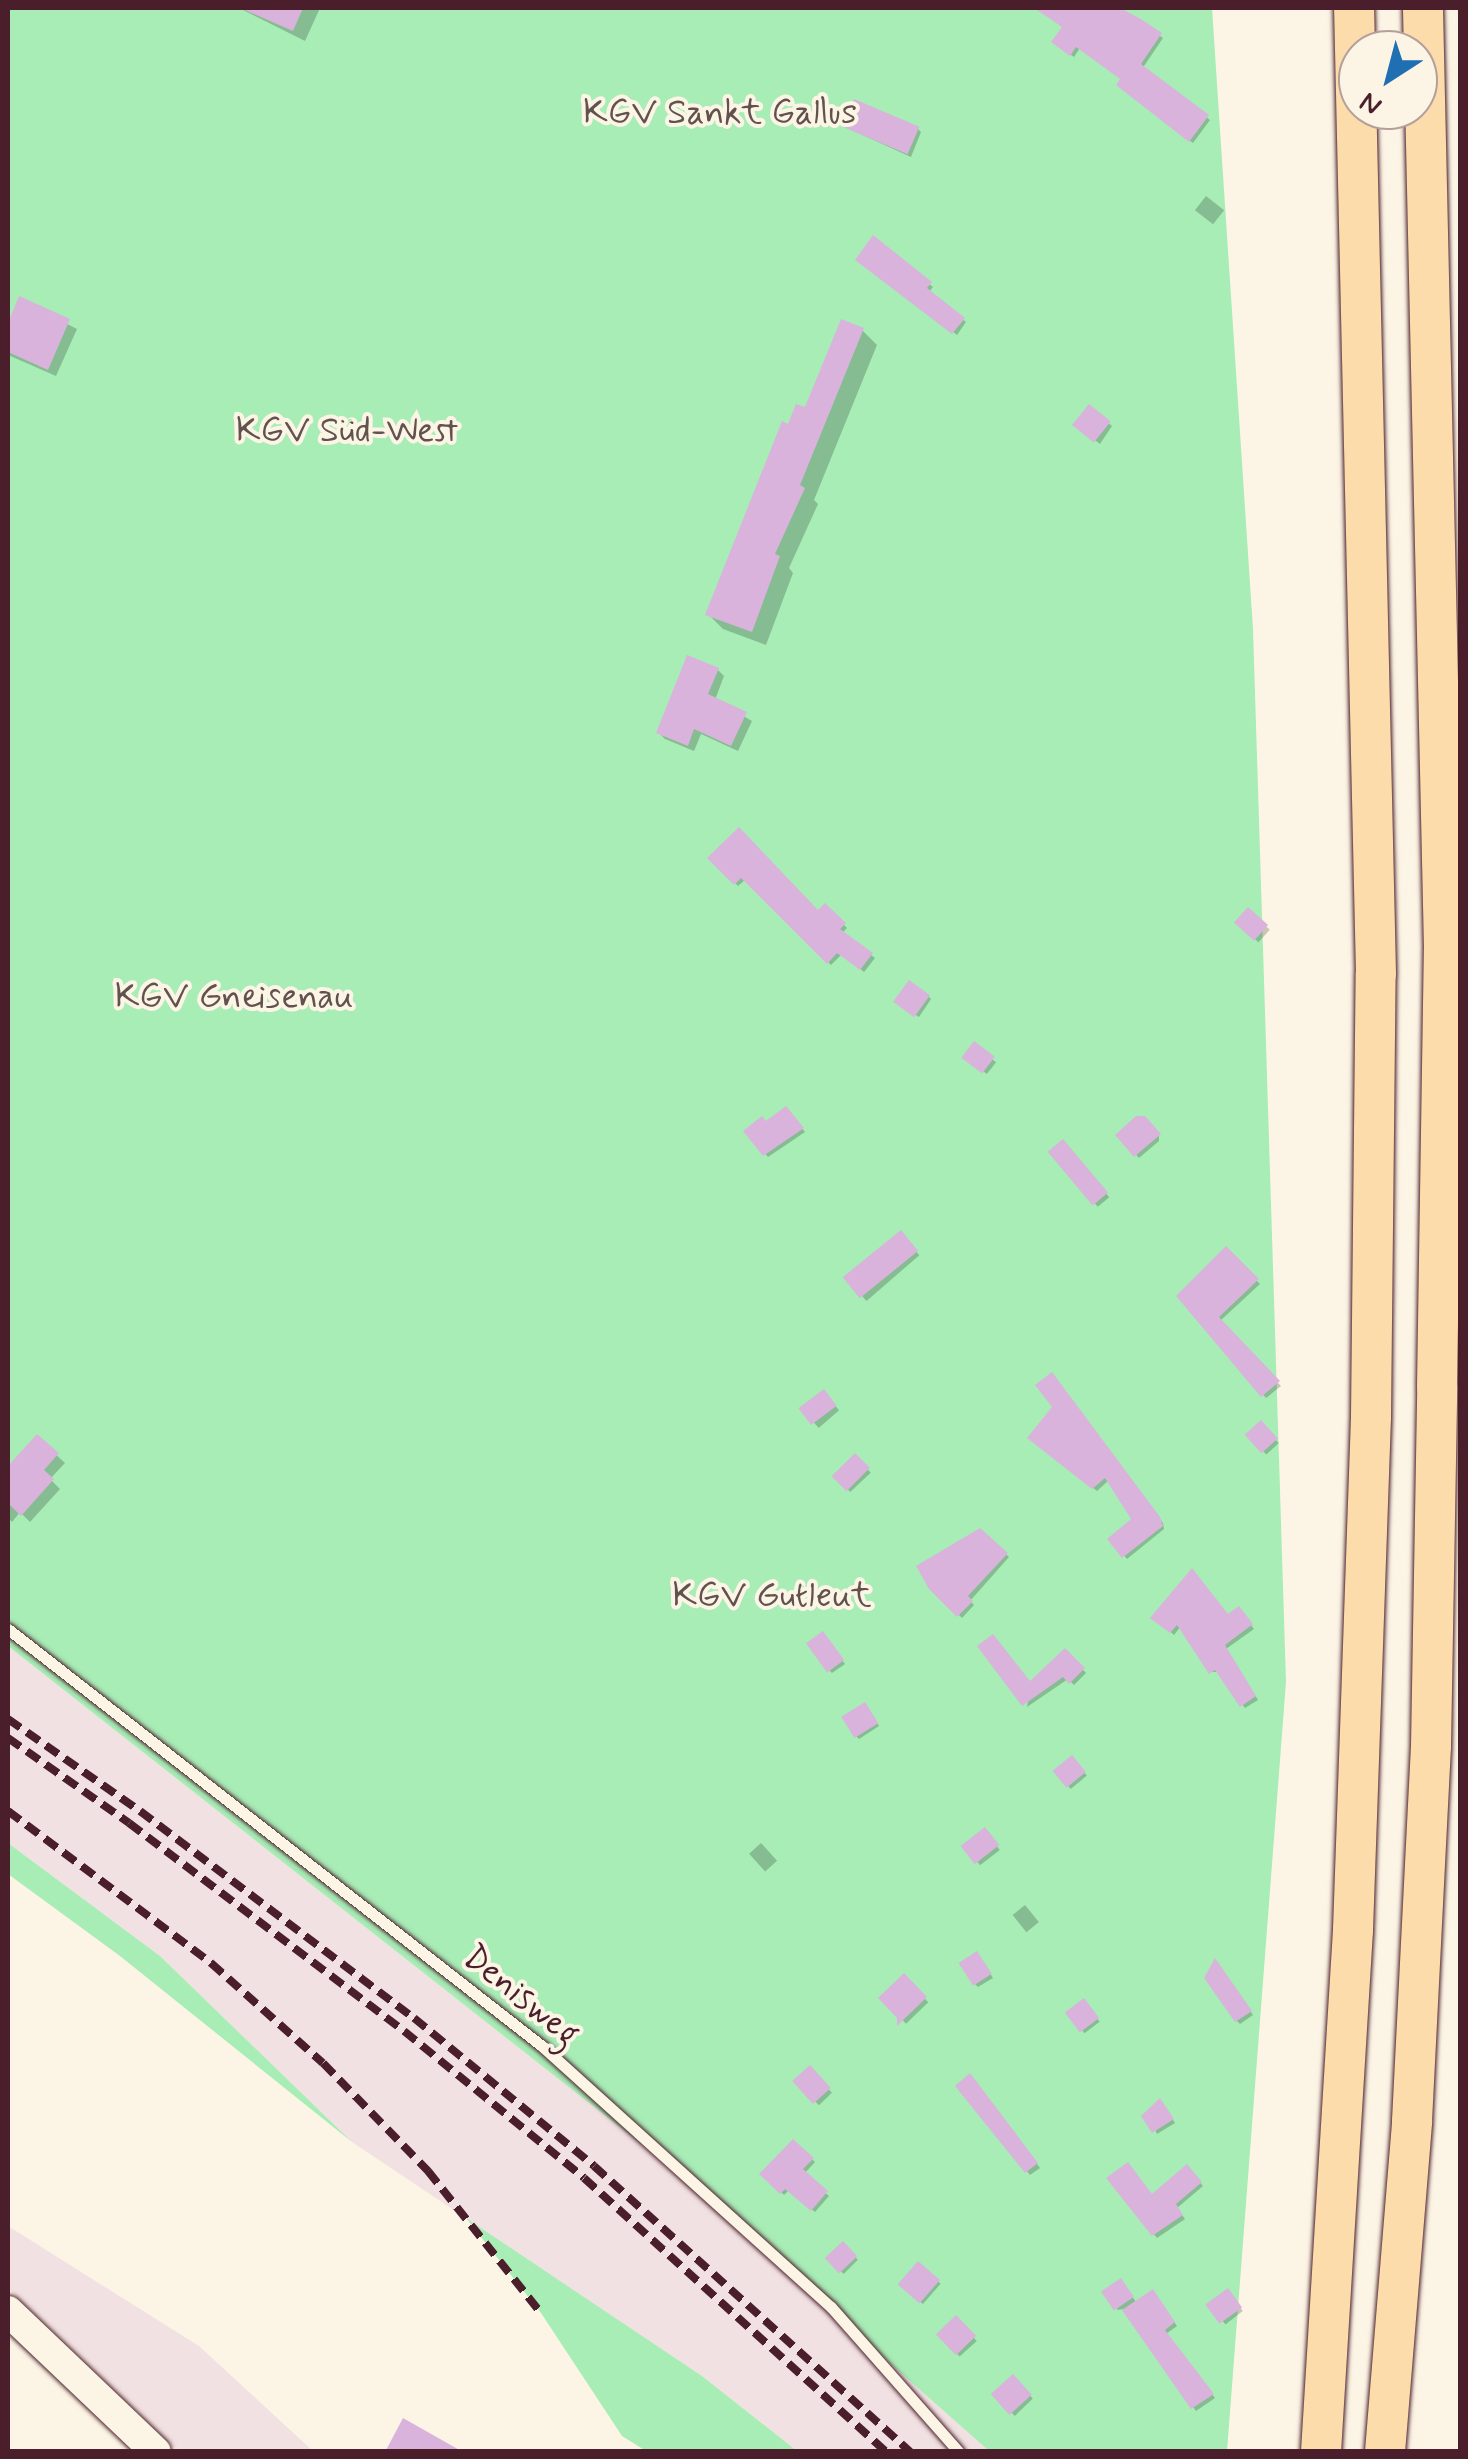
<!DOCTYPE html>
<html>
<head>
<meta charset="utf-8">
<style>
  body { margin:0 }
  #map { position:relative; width:1468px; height:2459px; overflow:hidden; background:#fcf5e5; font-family:Mynerve,sans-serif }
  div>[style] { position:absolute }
  .built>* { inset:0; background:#f2e1e2 }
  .green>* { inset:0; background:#a8ecb6 }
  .shadow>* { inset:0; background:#0003; transform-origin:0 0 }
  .building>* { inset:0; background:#d9b3dc; transform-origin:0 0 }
  .roads { filter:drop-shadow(0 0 2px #4a1f2b) drop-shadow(0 0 2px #4a1f2b) }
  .lane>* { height:11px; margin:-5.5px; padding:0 5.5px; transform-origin:5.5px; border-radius:5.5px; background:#fcf5e5 }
  .secondary>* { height:30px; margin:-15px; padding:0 15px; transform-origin:15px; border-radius:15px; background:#fcf5e5 }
  .highway>* { height:40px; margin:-20px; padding:0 20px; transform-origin:20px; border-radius:20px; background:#fddcac }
  .rail>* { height:8px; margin-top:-4px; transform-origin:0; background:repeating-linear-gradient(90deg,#4a1f2b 0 15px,transparent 0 23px) }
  span { translate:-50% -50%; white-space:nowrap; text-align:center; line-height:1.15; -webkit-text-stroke:8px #fcf5e5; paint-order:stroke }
  .park-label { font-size:35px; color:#62524e }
  .street-label { font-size:35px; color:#4a1f2b }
  .frame { position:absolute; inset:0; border:10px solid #4a1f2b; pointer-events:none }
  .north { position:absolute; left:1338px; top:30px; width:100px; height:100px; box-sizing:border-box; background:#fcf5e5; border:2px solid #b59f9b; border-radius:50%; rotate:216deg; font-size:28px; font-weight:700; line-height:40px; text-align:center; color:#4a1f2b }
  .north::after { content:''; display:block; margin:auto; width:35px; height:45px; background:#1f6fb2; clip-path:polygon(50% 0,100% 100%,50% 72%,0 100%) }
</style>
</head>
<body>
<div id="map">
  <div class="built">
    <i style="clip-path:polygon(8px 1646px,650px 2151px,989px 2451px,797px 2451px,702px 2376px,352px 2142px,160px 1956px,8px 1843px)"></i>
    <i style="clip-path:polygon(8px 2226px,199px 2346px,313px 2451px,178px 2451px,8px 2288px)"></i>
  </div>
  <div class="green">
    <i style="clip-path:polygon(8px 8px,1212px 8px,1253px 629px,1286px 1682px,1227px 2451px,989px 2451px,650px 2151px,8px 1646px)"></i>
    <i style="clip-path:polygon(8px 1843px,160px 1956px,352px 2142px,120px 1956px,8px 1874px)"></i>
    <i style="clip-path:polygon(466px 2218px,702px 2376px,797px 2451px,646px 2451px,622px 2436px,541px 2313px)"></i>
  </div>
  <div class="shadow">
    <i style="clip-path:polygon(239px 8px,320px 8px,305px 41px)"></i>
    <i style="clip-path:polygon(1037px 8px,1120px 8px,1163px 38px,1142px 69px,1210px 120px,1193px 143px,1123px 87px,1123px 79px,1080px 48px,1074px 57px,1057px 45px,1065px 27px)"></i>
    <i style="clip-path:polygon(845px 127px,918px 129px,921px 132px,911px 157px)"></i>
    <i style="left:1206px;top:196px;width:23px;height:18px;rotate:38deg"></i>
    <i style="clip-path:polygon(874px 238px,933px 287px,929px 292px,966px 322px,957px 335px,862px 262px)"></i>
    <i style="clip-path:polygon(20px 300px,77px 329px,56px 376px,8px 355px,8px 329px)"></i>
    <i style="clip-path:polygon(862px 330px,877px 345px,814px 500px,818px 504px,789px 568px,793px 573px,766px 645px,723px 629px,708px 614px,790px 427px)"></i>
    <i style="clip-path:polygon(1089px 408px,1112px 426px,1100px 444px,1079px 428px)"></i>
    <i style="clip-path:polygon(718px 670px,724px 676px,715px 700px,752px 721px,738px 751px,701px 734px,694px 751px,665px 739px,659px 733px)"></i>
    <i style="clip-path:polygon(711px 858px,818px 913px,825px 906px,847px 928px,842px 933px,875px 958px,864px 972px,842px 954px,831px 965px,745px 880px,738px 886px)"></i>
    <i style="left:1249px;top:911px;width:28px;height:17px;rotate:42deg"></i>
    <i style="clip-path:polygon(928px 996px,931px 999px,919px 1017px,900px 1005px)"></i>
    <i style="left:974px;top:1045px;width:28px;height:15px;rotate:38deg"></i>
    <i style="clip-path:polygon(786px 1109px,805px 1132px,768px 1157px,747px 1131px,766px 1124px)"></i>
    <i style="clip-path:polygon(1119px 1135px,1159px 1135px,1159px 1141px,1139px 1158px)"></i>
    <i style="left:1063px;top:1142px;width:72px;height:15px;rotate:50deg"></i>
    <i style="left:901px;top:1234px;width:28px;height:70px;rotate:49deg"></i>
    <i style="clip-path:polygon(1226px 1249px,1260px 1284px,1220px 1321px,1281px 1386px,1266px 1398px,1179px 1296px)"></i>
    <i style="clip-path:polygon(1055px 1379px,1163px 1523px,1164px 1529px,1127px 1559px,1110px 1539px,1134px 1520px,1109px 1480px,1097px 1491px,1030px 1438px,1055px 1407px)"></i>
    <i style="left:824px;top:1393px;width:23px;height:27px;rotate:49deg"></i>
    <i style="left:1261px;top:1424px;width:26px;height:17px;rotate:47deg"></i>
    <i style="clip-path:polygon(37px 1437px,65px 1463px,50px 1479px,60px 1489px,30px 1522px,20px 1512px,12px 1522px,8px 1518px,8px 1470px)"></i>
    <i style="left:855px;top:1456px;width:23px;height:28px;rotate:47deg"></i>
    <i style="clip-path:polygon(980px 1531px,1009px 1557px,970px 1601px,974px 1605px,962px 1618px,931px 1587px)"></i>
    <i style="clip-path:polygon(1239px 1609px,1254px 1629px,1226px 1649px,1258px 1700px,1245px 1708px,1219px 1672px,1211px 1672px,1181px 1626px,1174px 1635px,1154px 1617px,1228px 1617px)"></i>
    <i style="clip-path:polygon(825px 1637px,845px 1664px,832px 1673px,829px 1670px)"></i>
    <i style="clip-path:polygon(1065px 1651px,1086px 1673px,1074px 1685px,1068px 1679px,1027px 1707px,1031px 1684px)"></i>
    <i style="clip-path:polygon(868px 1708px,879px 1726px,859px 1739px,856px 1736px)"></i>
    <i style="left:1072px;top:1758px;width:23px;height:21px;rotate:50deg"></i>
    <i style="left:985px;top:1831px;width:24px;height:25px;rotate:52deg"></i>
    <i style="left:761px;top:1843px;width:24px;height:16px;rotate:48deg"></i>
    <i style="left:1025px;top:1905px;width:22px;height:16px;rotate:51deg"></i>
    <i style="clip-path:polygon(979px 1957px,993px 1978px,978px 1987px,975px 1984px)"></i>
    <i style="clip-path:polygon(1215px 1962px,1253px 2015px,1240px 2024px,1237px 2021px)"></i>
    <i style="left:904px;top:1977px;width:35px;height:31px;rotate:46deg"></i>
    <i style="left:1084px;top:2001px;width:26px;height:19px;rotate:53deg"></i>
    <i style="left:809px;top:2069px;width:33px;height:18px;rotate:46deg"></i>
    <i style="clip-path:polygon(973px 2080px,1040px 2168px,1030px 2175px,959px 2086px)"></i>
    <i style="clip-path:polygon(1163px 2105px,1175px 2123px,1157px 2134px,1147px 2114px)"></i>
    <i style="clip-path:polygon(793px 2142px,815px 2162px,804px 2174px,829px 2196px,815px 2212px,789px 2190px,784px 2195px,763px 2174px)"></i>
    <i style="clip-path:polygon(1187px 2168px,1203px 2186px,1177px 2208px,1185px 2219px,1157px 2238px,1110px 2178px,1152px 2197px)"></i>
    <i style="left:843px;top:2245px;width:21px;height:20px;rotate:45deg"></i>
    <i style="left:918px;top:2264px;width:30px;height:27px;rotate:41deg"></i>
    <i style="clip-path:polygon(1123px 2285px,1137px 2303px,1156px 2295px,1177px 2326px,1166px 2334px,1215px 2398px,1196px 2411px,1124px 2309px,1117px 2310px)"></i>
    <i style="left:1228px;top:2292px;width:24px;height:22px;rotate:52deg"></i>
    <i style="left:956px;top:2318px;width:31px;height:23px;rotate:48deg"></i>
    <i style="left:1012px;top:2377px;width:30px;height:25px;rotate:46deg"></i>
  </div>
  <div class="building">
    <i style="clip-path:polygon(240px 8px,303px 8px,293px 31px)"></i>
    <i style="clip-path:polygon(1034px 8px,1120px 8px,1141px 19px,1162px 33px,1141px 64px,1209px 115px,1189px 142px,1116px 85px,1120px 79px,1076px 47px,1070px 56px,1051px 42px,1062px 27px)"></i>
    <i style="left:854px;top:99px;width:71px;height:30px;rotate:23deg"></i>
    <i style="clip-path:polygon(873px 235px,932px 282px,927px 288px,965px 318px,952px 334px,855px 260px)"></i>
    <i style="clip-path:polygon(19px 296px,70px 319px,48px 370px,8px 352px,8px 323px)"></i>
    <i style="clip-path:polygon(841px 319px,864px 328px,800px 485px,805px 488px,775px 554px,780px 556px,752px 632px,705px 615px,782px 421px,788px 424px,796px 404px,805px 407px)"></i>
    <i style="left:1089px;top:404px;width:28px;height:27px;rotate:39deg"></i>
    <i style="clip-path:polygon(687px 655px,719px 668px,708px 694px,747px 712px,731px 746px,694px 729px,688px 746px,656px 733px)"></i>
    <i style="clip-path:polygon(739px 827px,818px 910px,825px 903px,846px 923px,840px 929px,873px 953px,860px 970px,837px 953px,827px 964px,741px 878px,734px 885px,707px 858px)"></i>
    <i style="left:1248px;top:907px;width:27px;height:21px;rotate:42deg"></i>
    <i style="left:909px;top:980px;width:26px;height:27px;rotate:36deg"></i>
    <i style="left:974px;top:1041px;width:26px;height:21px;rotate:37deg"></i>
    <i style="clip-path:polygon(786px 1106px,804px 1128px,763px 1156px,743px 1131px,762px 1116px,766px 1121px)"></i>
    <i style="clip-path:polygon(1136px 1116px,1145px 1116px,1161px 1134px,1134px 1157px,1115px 1135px)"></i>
    <i style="left:1063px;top:1139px;width:70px;height:20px;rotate:50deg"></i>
    <i style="left:901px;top:1230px;width:27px;height:75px;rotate:51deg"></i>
    <i style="clip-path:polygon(1226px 1246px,1259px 1279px,1219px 1317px,1280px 1381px,1261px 1397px,1176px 1296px)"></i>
    <i style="clip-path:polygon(1052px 1372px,1160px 1517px,1163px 1526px,1122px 1558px,1107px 1539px,1131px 1519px,1105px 1478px,1092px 1489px,1027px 1438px,1052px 1407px,1035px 1385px)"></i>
    <i style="left:824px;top:1389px;width:21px;height:32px;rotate:53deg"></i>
    <i style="left:1261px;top:1420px;width:25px;height:22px;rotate:48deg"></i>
    <i style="clip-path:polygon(37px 1434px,59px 1453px,44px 1470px,54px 1479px,21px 1516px,8px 1503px,8px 1466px)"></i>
    <i style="left:855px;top:1453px;width:21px;height:33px;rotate:45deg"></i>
    <i style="clip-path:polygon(980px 1528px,1008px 1553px,968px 1596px,973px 1601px,957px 1617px,929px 1589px,916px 1566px)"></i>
    <i style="clip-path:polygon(1192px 1568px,1228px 1614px,1239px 1606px,1253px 1624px,1225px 1645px,1256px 1696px,1240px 1707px,1215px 1670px,1209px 1674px,1177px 1625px,1170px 1633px,1150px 1618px)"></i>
    <i style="left:823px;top:1631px;width:36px;height:21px;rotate:54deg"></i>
    <i style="clip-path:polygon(993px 1634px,1030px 1681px,1065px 1648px,1085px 1668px,1069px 1684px,1063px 1677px,1022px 1706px,977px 1646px)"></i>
    <i style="left:865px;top:1702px;width:25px;height:28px;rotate:58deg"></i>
    <i style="left:1072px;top:1755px;width:22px;height:25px;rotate:51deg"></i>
    <i style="left:985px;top:1827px;width:23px;height:31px;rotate:52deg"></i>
    <i style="left:977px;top:1951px;width:27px;height:22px;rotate:57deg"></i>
    <i style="clip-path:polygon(1215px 1958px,1252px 2011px,1235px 2022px,1204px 1978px)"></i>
    <i style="clip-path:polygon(904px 1973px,927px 1997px,897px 2026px,897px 2018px,878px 1998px)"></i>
    <i style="left:1084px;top:1998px;width:25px;height:24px;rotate:53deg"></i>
    <i style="left:810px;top:2065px;width:31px;height:24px;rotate:48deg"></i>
    <i style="clip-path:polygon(970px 2073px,1038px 2163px,1025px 2173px,955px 2086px)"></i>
    <i style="clip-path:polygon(1160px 2098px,1174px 2119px,1152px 2133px,1141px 2116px)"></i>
    <i style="clip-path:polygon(793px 2139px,814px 2158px,803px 2169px,828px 2191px,811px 2211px,785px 2189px,780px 2194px,759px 2174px)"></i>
    <i style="clip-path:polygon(1128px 2162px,1152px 2194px,1187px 2164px,1202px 2182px,1176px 2204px,1183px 2215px,1152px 2236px,1106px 2178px)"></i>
    <i style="left:843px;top:2241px;width:21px;height:25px;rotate:47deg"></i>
    <i style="left:918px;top:2261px;width:29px;height:31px;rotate:41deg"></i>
    <i style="left:1121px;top:2278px;width:23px;height:24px;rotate:56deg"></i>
    <i style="left:1228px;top:2288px;width:24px;height:28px;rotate:54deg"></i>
    <i style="clip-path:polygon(1153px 2289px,1175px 2322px,1165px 2330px,1214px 2394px,1191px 2409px,1122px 2310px)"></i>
    <i style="left:956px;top:2315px;width:29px;height:28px;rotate:46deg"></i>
    <i style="left:1013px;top:2374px;width:28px;height:30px;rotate:48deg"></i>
    <i style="clip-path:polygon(403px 2418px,463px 2452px,385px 2452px)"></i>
  </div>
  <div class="roads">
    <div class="lane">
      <i style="left:8px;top:1629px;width:678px;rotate:37.99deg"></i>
      <i style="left:542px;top:2046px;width:389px;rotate:42.1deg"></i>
      <i style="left:831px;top:2307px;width:193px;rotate:48.6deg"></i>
    </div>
    <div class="secondary">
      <i style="left:8px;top:2311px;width:204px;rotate:43.6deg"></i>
    </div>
    <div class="highway">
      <i style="left:1321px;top:2452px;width:523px;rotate:-86.49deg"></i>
      <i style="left:1353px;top:1930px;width:513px;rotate:-87.99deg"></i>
      <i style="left:1371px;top:1417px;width:443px;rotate:-89.4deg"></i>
      <i style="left:1376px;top:974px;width:966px;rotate:-91.3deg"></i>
      <i style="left:1385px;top:2452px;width:332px;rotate:-85.3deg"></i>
      <i style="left:1412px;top:2121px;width:375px;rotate:-87.1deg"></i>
      <i style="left:1431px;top:1746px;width:359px;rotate:-89deg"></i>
      <i style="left:1437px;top:1387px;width:438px;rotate:-89.1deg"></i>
      <i style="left:1444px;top:949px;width:941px;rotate:-91.28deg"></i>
    </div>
  </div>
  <div class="rail">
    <i style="left:8px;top:1719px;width:161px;rotate:34.9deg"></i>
    <i style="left:140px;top:1811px;width:343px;rotate:37.1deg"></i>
    <i style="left:414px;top:2018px;width:233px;rotate:39.4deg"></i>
    <i style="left:594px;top:2166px;width:426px;rotate:42.1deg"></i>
    <i style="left:8px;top:1738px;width:148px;rotate:35.1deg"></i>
    <i style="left:129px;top:1823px;width:345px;rotate:37.1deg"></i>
    <i style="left:404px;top:2031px;width:232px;rotate:39.2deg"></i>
    <i style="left:584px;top:2178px;width:408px;rotate:42.2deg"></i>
    <i style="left:8px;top:1811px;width:254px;rotate:36.8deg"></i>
    <i style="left:211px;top:1963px;width:150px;rotate:41.8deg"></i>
    <i style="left:323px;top:2063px;width:151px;rotate:45.8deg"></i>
    <i style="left:428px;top:2171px;width:181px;rotate:51.5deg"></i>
  </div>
  <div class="park-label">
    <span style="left:720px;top:113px">KGV Sankt Gallus</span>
    <span style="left:347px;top:431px">KGV Süd-West</span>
    <span style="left:234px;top:997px">KGV Gneisenau</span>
    <span style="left:772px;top:1596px">KGV Gutleut</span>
  </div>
  <div class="street-label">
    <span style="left:521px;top:1996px;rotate:39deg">Denisweg</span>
  </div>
  <div class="frame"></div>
  <div class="north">N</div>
</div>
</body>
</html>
